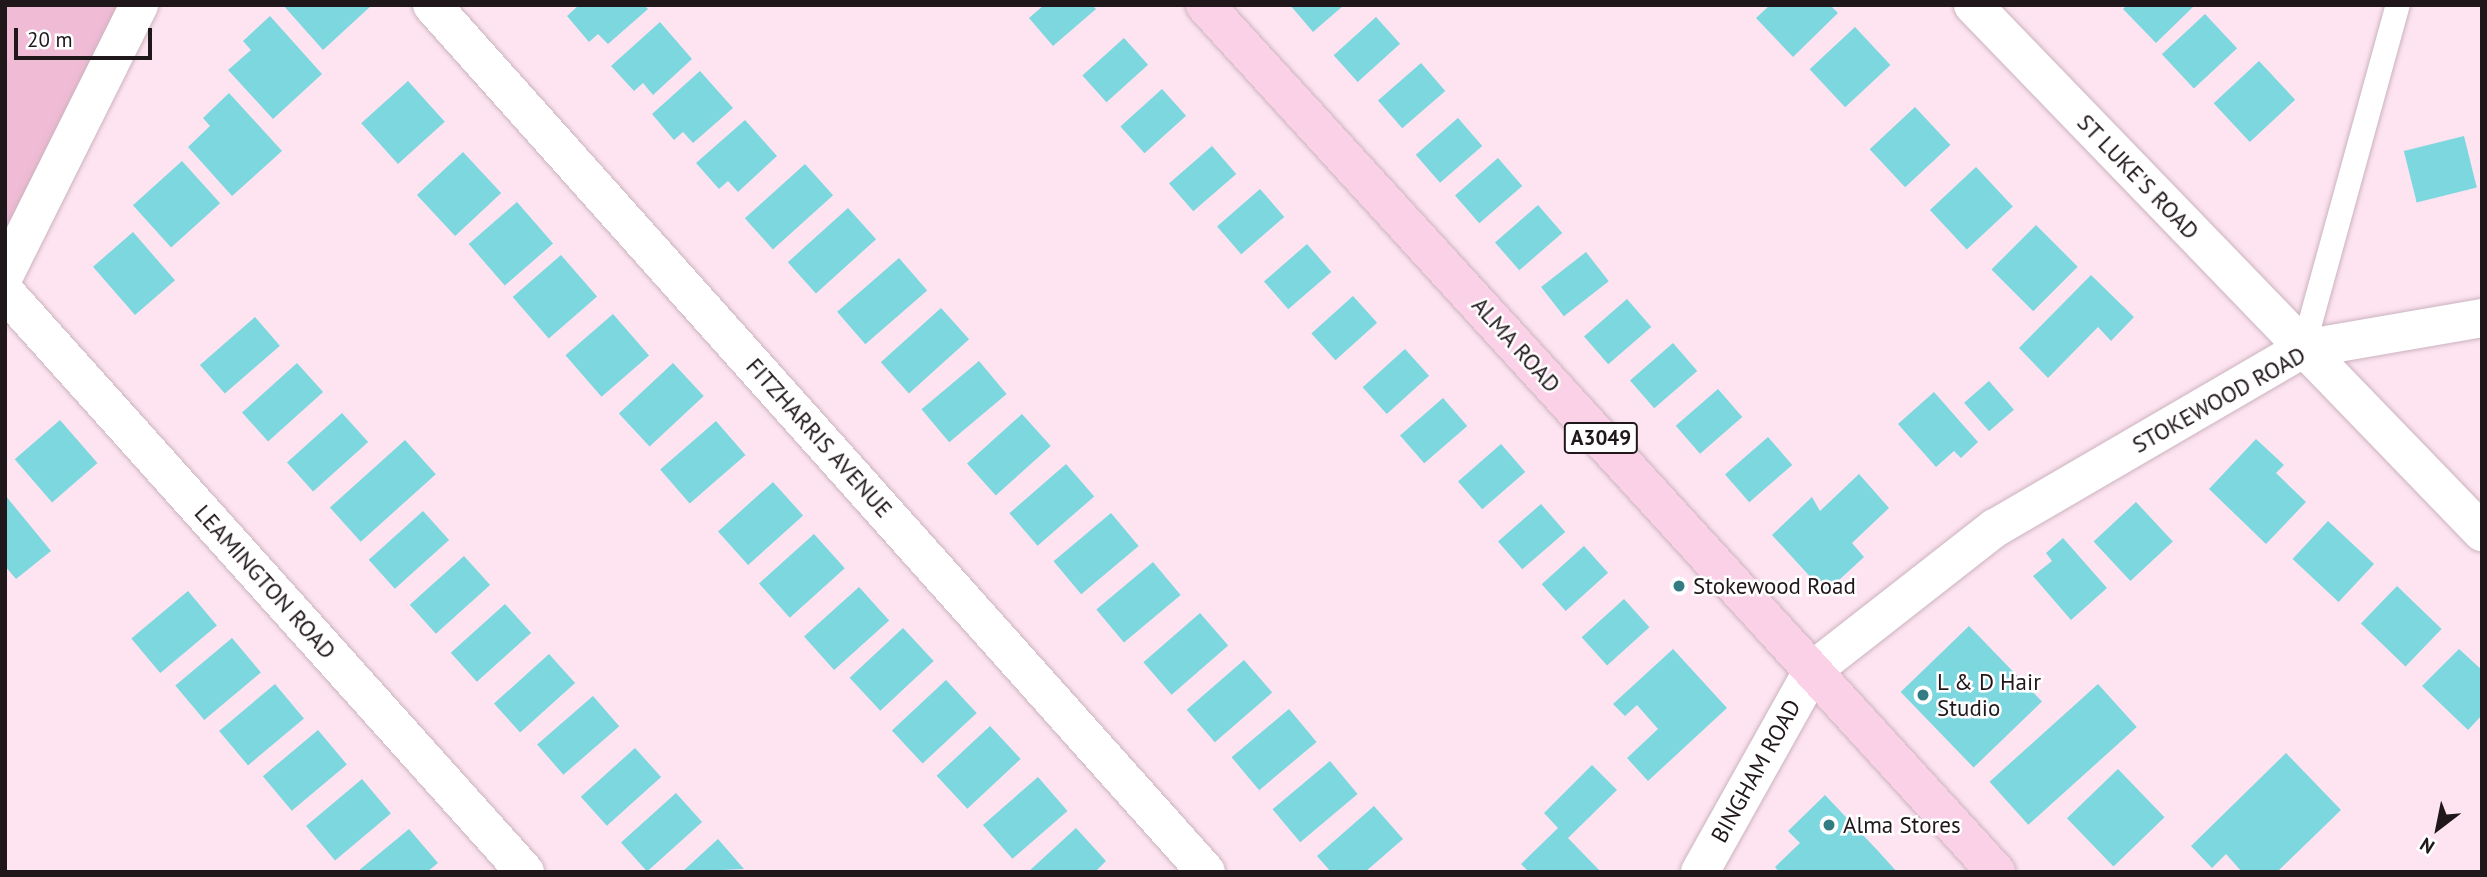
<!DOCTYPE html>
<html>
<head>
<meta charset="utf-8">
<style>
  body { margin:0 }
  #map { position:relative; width:2487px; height:877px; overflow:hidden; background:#fde4f0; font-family:"PT Sans",sans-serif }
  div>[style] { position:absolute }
  .green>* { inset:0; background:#f0bbd5 }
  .building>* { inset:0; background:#7dd7df; transform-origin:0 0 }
  .roads { filter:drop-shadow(0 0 2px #cbb3be) drop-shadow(0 0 2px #cbb3be) }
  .lane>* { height:24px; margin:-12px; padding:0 12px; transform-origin:12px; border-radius:12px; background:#fff }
  .street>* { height:38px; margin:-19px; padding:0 19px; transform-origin:19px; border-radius:19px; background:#fff }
  .primary>* { height:38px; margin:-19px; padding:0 19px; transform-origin:19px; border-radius:19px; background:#fad1e6 }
  .dots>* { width:19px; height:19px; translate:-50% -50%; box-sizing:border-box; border:4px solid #fff; border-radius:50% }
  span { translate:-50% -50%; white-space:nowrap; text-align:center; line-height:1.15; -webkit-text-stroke:5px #fff; paint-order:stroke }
  .shield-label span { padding:2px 5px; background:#fff; border:2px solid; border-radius:5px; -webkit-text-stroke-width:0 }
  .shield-label { font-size:21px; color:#20171b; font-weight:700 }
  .street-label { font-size:23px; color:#20171b }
  .poi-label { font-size:23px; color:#20171b }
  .left { translate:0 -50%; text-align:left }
  .frame { position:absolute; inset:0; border:7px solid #20171b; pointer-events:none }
  .north { position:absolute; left:2403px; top:793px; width:70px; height:70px; -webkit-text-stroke:5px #fff; paint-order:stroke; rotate:212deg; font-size:19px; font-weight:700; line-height:28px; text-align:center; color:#20171b }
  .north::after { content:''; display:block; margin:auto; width:24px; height:32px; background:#20171b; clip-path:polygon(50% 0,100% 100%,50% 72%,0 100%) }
  .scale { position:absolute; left:14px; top:28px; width:138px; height:32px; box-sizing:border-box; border:4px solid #20171b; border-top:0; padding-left:9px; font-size:21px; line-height:24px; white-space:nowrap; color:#20171b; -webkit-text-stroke:5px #fff; paint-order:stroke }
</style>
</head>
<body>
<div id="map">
  <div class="green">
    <i style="clip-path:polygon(5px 5px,139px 5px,5px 274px)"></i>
  </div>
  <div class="building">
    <i style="clip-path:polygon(283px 5px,372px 5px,323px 50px)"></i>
    <i style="clip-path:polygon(579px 5px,644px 5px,648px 9px,608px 44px,598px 34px,589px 42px,567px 16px)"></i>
    <i style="clip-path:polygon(1044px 5px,1092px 5px,1096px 9px,1053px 46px,1029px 18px)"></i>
    <i style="clip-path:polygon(1290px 5px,1344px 5px,1313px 32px)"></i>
    <i style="clip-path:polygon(1770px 5px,1830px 5px,1838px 13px,1793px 57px,1756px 18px)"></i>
    <i style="clip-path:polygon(2127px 5px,2195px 5px,2156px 43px,2123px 9px)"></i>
    <i style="left:2205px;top:14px;width:47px;height:59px;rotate:47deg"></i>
    <i style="clip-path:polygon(270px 16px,322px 74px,273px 119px,228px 70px,251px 50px,243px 41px)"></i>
    <i style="left:1376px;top:17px;width:36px;height:57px;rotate:48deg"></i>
    <i style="clip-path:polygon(660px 22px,692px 59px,653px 95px,643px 83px,634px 91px,611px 66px)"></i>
    <i style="left:1855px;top:27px;width:52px;height:62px;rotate:47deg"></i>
    <i style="left:1124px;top:38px;width:36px;height:56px;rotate:48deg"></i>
    <i style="left:2259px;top:61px;width:53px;height:62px;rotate:47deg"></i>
    <i style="left:1421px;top:63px;width:37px;height:57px;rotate:49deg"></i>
    <i style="clip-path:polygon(700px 71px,733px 108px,693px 143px,683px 132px,674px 140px,652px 114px)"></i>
    <i style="left:408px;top:81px;width:55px;height:63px;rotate:48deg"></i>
    <i style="left:1162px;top:89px;width:36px;height:56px;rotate:48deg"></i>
    <i style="clip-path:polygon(229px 93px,282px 151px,232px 196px,188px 147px,210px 126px,203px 118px)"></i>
    <i style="left:1915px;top:107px;width:52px;height:62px;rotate:47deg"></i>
    <i style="left:1458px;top:118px;width:37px;height:56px;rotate:49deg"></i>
    <i style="clip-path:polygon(745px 120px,777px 156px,738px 192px,728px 181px,719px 189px,696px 163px)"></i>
    <i style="left:2464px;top:136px;width:53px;height:62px;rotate:76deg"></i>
    <i style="left:1212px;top:146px;width:37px;height:57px;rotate:49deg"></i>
    <i style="left:463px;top:152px;width:56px;height:63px;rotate:47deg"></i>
    <i style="left:1498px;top:158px;width:37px;height:57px;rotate:49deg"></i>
    <i style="left:182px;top:161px;width:57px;height:66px;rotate:48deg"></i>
    <i style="left:805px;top:164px;width:42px;height:81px;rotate:48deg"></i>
    <i style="left:1976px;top:167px;width:54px;height:63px;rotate:47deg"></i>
    <i style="left:1260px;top:189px;width:37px;height:57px;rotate:49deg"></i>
    <i style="left:517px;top:202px;width:55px;height:64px;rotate:49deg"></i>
    <i style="left:1538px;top:205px;width:37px;height:57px;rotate:49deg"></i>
    <i style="left:848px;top:208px;width:42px;height:81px;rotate:48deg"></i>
    <i style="left:2036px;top:225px;width:59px;height:63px;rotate:45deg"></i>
    <i style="left:133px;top:232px;width:64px;height:53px;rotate:49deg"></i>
    <i style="left:1307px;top:244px;width:37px;height:57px;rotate:49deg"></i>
    <i style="left:1586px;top:252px;width:37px;height:57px;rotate:52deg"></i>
    <i style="left:561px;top:255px;width:55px;height:64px;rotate:49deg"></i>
    <i style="left:899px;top:258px;width:43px;height:82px;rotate:49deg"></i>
    <i style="clip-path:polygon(2091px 275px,2134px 317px,2111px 341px,2098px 327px,2048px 378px,2019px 348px)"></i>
    <i style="left:1353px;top:296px;width:36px;height:56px;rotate:48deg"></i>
    <i style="left:1627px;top:299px;width:37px;height:57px;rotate:49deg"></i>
    <i style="left:941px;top:308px;width:42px;height:81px;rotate:48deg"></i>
    <i style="left:613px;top:314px;width:55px;height:63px;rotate:49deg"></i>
    <i style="left:255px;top:317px;width:38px;height:73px;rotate:49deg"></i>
    <i style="left:1673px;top:343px;width:37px;height:57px;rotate:49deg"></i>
    <i style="left:1405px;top:349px;width:36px;height:57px;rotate:48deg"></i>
    <i style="left:979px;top:361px;width:43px;height:75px;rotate:50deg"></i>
    <i style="left:297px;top:363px;width:39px;height:74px;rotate:48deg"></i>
    <i style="left:673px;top:363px;width:45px;height:74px;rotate:47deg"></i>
    <i style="left:1989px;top:381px;width:38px;height:33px;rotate:49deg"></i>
    <i style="left:1718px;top:389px;width:37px;height:56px;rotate:49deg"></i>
    <i style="clip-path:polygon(1934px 392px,1978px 442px,1961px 458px,1954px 451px,1936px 467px,1898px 424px)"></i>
    <i style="left:1443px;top:398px;width:37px;height:57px;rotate:49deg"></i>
    <i style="left:342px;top:413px;width:39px;height:74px;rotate:48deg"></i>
    <i style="left:1022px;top:414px;width:43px;height:74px;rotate:48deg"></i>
    <i style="left:60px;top:420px;width:57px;height:60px;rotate:49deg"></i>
    <i style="left:716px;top:421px;width:45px;height:74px;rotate:49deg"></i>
    <i style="left:1768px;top:437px;width:37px;height:57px;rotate:49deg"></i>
    <i style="clip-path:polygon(2256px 439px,2284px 465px,2276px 473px,2306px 502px,2266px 544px,2209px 489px)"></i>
    <i style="left:405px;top:440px;width:46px;height:101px;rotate:48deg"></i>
    <i style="left:1501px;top:444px;width:37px;height:57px;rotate:49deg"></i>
    <i style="left:1066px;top:464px;width:43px;height:75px;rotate:49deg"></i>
    <i style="clip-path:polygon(1859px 474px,1889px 508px,1852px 543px,1864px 557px,1825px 593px,1772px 535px,1812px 497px,1820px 511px)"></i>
    <i style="left:773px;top:482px;width:45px;height:74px;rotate:48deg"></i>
    <i style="clip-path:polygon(5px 495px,51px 551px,16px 579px,5px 566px)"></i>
    <i style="left:2136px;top:502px;width:54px;height:58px;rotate:47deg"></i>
    <i style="left:1541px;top:504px;width:37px;height:57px;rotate:49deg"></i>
    <i style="left:423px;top:511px;width:39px;height:73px;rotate:48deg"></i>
    <i style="left:1111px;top:513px;width:43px;height:75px;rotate:50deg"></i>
    <i style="left:2328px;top:521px;width:63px;height:52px;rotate:43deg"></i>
    <i style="left:814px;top:534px;width:46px;height:74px;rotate:48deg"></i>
    <i style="clip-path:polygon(2063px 538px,2107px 588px,2071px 620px,2033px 576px,2052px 561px,2046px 553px)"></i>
    <i style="left:1584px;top:546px;width:36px;height:57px;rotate:48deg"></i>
    <i style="left:464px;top:556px;width:39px;height:73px;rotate:48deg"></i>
    <i style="left:1153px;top:562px;width:43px;height:74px;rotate:50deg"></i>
    <i style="left:2397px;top:586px;width:62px;height:52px;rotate:44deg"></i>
    <i style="left:859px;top:587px;width:45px;height:74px;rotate:48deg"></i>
    <i style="left:188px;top:591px;width:45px;height:74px;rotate:50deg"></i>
    <i style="left:1624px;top:599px;width:38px;height:57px;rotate:48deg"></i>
    <i style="left:505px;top:604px;width:39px;height:73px;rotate:48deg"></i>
    <i style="left:1200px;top:613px;width:43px;height:75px;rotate:49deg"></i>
    <i style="left:1969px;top:626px;width:105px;height:95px;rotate:46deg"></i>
    <i style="left:903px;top:628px;width:45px;height:73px;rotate:47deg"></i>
    <i style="left:232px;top:638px;width:45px;height:74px;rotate:50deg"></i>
    <i style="clip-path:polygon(1673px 649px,1727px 708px,1648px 781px,1627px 758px,1658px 729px,1637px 705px,1625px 716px,1613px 704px)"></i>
    <i style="clip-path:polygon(2459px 649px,2482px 670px,2482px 715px,2468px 730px,2422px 686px)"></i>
    <i style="left:549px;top:654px;width:39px;height:74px;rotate:48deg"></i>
    <i style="left:1244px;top:660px;width:43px;height:76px;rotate:49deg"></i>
    <i style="left:946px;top:680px;width:45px;height:74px;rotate:47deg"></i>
    <i style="left:275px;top:684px;width:45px;height:73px;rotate:50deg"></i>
    <i style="left:2098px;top:684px;width:58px;height:146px;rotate:48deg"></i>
    <i style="left:593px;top:696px;width:40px;height:74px;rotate:49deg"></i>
    <i style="left:1289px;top:709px;width:43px;height:75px;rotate:50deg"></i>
    <i style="left:990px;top:726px;width:45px;height:73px;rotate:47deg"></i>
    <i style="left:318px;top:730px;width:45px;height:72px;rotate:50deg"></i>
    <i style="left:635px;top:748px;width:39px;height:73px;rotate:48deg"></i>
    <i style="clip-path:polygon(2286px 753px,2341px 810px,2277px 872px,2242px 872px,2226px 854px,2212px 868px,2191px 846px)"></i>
    <i style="left:1330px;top:761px;width:43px;height:75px;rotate:50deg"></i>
    <i style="clip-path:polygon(1592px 765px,1617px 790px,1568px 838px,1601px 872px,1529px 872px,1521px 864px,1558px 828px,1544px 813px)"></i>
    <i style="left:2118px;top:769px;width:67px;height:71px;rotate:46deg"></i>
    <i style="left:1038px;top:777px;width:45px;height:73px;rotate:49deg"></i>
    <i style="left:362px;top:779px;width:45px;height:73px;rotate:50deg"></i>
    <i style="left:676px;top:793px;width:39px;height:74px;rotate:48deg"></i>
    <i style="clip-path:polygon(1825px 795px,1879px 852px,1897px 872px,1779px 872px,1775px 867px,1800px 843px,1788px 831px)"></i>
    <i style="clip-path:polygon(1374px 806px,1403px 839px,1365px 872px,1331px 872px,1317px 856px)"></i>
    <i style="clip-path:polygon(1076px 828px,1106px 861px,1095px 872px,1028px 872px)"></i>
    <i style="clip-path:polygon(409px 829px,438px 863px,427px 872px,357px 872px)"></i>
    <i style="clip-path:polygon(718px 839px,744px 869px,682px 872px)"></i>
  </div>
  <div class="roads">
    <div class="lane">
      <i style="left:2303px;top:349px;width:357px;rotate:-74.6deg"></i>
    </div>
    <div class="street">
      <i style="left:432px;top:5px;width:1162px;rotate:48.24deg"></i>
      <i style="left:1973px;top:5px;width:733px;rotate:46deg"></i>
      <i style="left:5px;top:274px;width:301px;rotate:-63.5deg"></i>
      <i style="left:5px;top:292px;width:779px;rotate:48.12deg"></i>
      <i style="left:1700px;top:872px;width:231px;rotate:-60.8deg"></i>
      <i style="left:1813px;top:670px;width:231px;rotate:-38deg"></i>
      <i style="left:1995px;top:528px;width:356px;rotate:-30.2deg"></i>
      <i style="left:2303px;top:349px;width:182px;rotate:-9.8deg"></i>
    </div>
    <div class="primary">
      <i style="left:1205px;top:5px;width:1174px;rotate:47.62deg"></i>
    </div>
  </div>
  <div class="dots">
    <i style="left:1679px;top:586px;background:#347c83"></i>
    <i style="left:1923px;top:695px;background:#347c83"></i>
    <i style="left:1829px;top:825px;background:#347c83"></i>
  </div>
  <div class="shield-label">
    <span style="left:1601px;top:438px">A3049</span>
  </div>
  <div class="street-label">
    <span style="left:2138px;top:177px;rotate:46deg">ST LUKE'S ROAD</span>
    <span style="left:1516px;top:345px;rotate:48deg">ALMA ROAD</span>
    <span style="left:2219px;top:400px;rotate:-29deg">STOKEWOOD ROAD</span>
    <span style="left:819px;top:438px;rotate:48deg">FITZHARRIS AVENUE</span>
    <span style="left:265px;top:582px;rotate:48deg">LEAMINGTON ROAD</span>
    <span style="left:1756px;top:771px;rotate:-61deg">BINGHAM ROAD</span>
  </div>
  <div class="poi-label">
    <span class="left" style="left:1693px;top:586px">Stokewood Road</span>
    <span class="left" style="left:1937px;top:695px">L &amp; D Hair<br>Studio</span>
    <span class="left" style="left:1843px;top:825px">Alma Stores</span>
  </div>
  <div class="frame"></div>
  <div class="north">N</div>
  <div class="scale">20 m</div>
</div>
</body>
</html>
